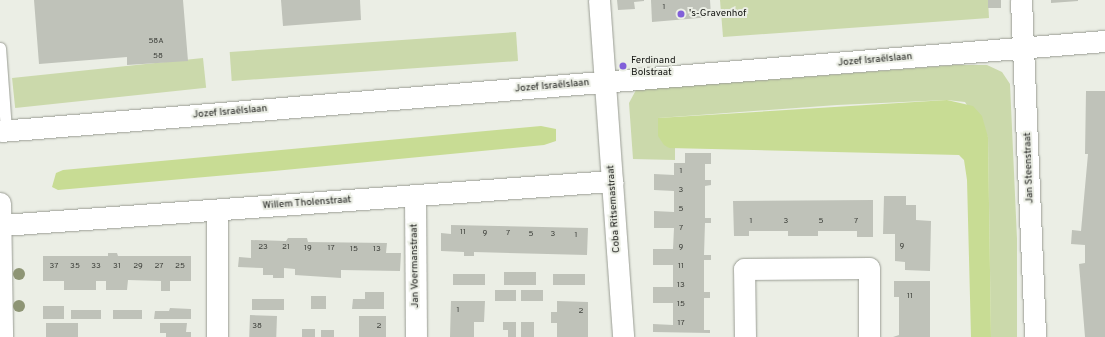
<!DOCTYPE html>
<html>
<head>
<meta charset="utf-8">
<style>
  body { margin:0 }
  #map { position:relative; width:1105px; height:337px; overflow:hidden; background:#ebeee5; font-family:Overpass,sans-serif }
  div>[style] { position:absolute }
  .green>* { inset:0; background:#cbd9ab; transform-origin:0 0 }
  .water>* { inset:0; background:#c8dc94 }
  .building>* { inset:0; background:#bfc2b9; transform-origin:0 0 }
  .roads { filter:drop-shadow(0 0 1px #9a9d94) drop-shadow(0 0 1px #9a9d94) }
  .lane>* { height:11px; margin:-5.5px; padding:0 5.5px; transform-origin:5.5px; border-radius:5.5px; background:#fff }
  .street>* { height:21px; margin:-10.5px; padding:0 10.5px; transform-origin:10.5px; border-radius:10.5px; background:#fff }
  .trees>* { width:12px; height:12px; margin:-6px; border-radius:50%; background:#8e9575 }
  .dots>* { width:11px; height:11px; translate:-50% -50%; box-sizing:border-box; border:2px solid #ebeee5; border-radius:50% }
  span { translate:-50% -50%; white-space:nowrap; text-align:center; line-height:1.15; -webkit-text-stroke:4px #ebeee5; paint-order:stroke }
  .number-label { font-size:8px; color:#3e403b }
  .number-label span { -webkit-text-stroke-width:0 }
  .poi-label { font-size:10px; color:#131411 }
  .left { translate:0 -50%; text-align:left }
  .street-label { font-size:10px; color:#131411 }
</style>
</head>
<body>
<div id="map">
  <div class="green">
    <i style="clip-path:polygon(720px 0,988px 0,989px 18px,723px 37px)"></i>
    <i style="left:516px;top:32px;width:29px;height:287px;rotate:86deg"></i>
    <i style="left:203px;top:58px;width:30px;height:192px;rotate:84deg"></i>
    <i style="clip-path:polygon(955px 65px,987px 65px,1002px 72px,1010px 84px,1017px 239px,1017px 337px,991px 337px,988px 137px,965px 102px,947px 100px,837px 105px,658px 118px,669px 148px,675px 148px,675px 160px,633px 159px,629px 103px,636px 90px)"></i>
  </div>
  <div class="water">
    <i style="clip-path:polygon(947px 100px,973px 106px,982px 116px,988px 137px,991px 337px,971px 337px,967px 180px,964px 160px,959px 155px,669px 148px,664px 145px,658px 136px,658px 118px)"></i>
    <i style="clip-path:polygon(541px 126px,556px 129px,556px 141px,544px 145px,274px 171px,58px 190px,52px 187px,56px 173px,63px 170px)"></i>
  </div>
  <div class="building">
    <i style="clip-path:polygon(34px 0,183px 0,188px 61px,127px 65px,127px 57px,39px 64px)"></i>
    <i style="clip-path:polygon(281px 0,360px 0,361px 20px,283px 26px)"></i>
    <i style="clip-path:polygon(617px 0,644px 0,644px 1px,634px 2px,635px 9px,618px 10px)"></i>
    <i style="clip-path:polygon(651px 0,710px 0,711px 17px,652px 22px)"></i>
    <i style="left:988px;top:0;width:13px;height:8px"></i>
    <i style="clip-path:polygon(1051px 0,1078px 0,1078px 1px,1051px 3px)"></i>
    <i style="clip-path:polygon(1086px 91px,1105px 91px,1105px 337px,1085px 337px,1079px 264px,1085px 263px,1085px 245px,1071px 244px,1072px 230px,1081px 231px,1088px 154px,1085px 154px)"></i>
    <i style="clip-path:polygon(685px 153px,711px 153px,711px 164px,705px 164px,705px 180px,711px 180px,711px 185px,705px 186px,705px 218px,711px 218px,711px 223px,705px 223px,704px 255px,711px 255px,711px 260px,704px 260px,704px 292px,710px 292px,710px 298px,704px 298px,704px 330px,710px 330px,710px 333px,653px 332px,653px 324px,673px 325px,673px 303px,653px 303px,653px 287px,673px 287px,673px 265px,653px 265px,653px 249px,673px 249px,674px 228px,654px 228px,654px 211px,674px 212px,674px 191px,654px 190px,654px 174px,674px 175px,674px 163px,685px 163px)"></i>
    <i style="clip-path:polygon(884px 196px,906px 196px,906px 205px,916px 205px,916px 220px,931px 221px,930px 271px,905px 270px,905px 262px,895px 261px,895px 234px,883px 234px)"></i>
    <i style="clip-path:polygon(873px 200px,873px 237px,857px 237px,857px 231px,818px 231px,818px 236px,788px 236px,788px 231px,749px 231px,749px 236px,734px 236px,733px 201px)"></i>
    <i style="clip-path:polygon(451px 225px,588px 228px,587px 255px,474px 252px,474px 256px,464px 256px,464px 252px,441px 251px,441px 233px,451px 234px)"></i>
    <i style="clip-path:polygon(288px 238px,307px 238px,308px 242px,387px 243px,386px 253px,401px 253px,400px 271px,341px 270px,341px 278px,295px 275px,295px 269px,284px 268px,284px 278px,273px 278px,273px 275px,263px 275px,263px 268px,238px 267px,239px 257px,251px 258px,251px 240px,286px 241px)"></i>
    <i style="clip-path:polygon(108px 253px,117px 253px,118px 256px,191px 256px,191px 281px,170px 281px,170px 291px,161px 291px,161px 281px,128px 280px,127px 290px,106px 290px,106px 281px,96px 281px,96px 290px,64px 290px,64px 281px,43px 281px,43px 256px,108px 256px)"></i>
    <i style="left:504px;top:272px;width:32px;height:13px"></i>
    <i style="left:453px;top:274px;width:32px;height:11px"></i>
    <i style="left:553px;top:274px;width:32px;height:11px"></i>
    <i style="clip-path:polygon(894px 281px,930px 281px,930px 337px,893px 337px,899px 335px,899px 297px,894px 297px)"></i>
    <i style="left:495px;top:290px;width:21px;height:11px"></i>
    <i style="left:521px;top:290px;width:22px;height:11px"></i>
    <i style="clip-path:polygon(365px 292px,384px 292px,384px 309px,352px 309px,353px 299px,365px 299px)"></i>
    <i style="left:311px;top:296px;width:15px;height:13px"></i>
    <i style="left:252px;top:299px;width:32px;height:11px"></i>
    <i style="clip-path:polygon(451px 301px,485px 301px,484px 322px,474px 322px,474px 337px,450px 337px)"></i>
    <i style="clip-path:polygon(557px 301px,588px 302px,588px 337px,557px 337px,557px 323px,551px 323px,551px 312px,557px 312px)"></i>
    <i style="left:43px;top:306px;width:21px;height:13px"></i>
    <i style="clip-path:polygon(170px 308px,191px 309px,191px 319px,154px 319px,155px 311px,169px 311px)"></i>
    <i style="left:71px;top:310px;width:30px;height:9px"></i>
    <i style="left:113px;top:310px;width:29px;height:9px"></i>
    <i style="left:250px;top:315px;width:27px;height:22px;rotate:2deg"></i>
    <i style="left:359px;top:316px;width:27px;height:21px"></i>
    <i style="clip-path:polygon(503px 322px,516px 322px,516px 337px,508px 337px,508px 330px,503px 330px)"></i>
    <i style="left:521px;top:322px;width:13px;height:15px"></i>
    <i style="left:46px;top:323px;width:32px;height:15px"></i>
    <i style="clip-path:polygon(160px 323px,187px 323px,186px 332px,191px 332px,191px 337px,166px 337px,166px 333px,160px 333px)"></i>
    <i style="left:302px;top:329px;width:13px;height:8px"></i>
    <i style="left:321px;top:330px;width:13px;height:7px"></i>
  </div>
  <div class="roads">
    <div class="lane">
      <i style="left:0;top:48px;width:82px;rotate:85.8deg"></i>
    </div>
    <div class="street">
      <i style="left:599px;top:0;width:338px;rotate:85.9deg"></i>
      <i style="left:1021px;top:0;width:337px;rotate:87.6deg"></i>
      <i style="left:0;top:131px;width:1109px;rotate:-4.66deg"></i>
      <i style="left:415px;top:195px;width:142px;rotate:89.6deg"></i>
      <i style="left:0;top:203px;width:134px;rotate:89.1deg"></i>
      <i style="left:2px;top:225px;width:612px;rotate:-4.13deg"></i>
      <i style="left:217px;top:337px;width:127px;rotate:-90deg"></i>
      <i style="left:745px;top:337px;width:68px;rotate:-90.8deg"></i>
      <i style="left:744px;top:269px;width:125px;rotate:-0.5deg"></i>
      <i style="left:869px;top:268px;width:69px;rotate:90deg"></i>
    </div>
  </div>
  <div class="trees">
    <i style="left:19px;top:274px"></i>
    <i style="left:19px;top:306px"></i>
  </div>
  <div class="dots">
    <i style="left:681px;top:14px;background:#815fd9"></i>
    <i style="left:623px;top:66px;background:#815fd9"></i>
  </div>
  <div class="number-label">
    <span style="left:664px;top:8px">1</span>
    <span style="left:156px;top:42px">58A</span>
    <span style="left:158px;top:57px">58</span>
    <span style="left:681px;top:172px">1</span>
    <span style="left:681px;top:191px">3</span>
    <span style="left:681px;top:210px">5</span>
    <span style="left:751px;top:222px">1</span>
    <span style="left:786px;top:222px">3</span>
    <span style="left:821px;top:222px">5</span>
    <span style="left:856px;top:222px">7</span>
    <span style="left:681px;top:229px">7</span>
    <span style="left:463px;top:233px">11</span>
    <span style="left:485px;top:234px">9</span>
    <span style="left:508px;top:234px">7</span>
    <span style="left:531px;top:235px">5</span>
    <span style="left:553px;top:235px">3</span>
    <span style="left:576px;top:236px">1</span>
    <span style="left:902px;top:247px">9</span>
    <span style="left:263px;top:248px">23</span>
    <span style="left:286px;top:248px">21</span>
    <span style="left:681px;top:248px">9</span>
    <span style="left:308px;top:249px">19</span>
    <span style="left:331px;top:249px">17</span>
    <span style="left:354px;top:250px">15</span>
    <span style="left:377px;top:250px">13</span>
    <span style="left:54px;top:267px">37</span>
    <span style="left:75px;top:267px">35</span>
    <span style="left:96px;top:267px">33</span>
    <span style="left:117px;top:267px">31</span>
    <span style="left:138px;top:267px">29</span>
    <span style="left:159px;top:267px">27</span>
    <span style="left:180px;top:267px">25</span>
    <span style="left:681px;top:267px">11</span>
    <span style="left:681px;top:286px">13</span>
    <span style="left:910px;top:297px">11</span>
    <span style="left:681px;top:305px">15</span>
    <span style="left:458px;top:311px">1</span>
    <span style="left:581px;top:312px">2</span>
    <span style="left:681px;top:324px">17</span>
    <span style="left:257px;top:327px">38</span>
    <span style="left:379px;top:327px">2</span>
  </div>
  <div class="poi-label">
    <span class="left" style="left:689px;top:14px">'s-Gravenhof</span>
    <span class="left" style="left:631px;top:66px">Ferdinand<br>Bolstraat</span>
  </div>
  <div class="street-label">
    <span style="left:875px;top:60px;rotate:-5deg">Jozef Israëlslaan</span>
    <span style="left:552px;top:86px;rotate:-5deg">Jozef Israëlslaan</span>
    <span style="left:230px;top:112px;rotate:-5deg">Jozef Israëlslaan</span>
    <span style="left:1029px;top:168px;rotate:-92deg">Jan Steenstraat</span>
    <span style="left:307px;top:203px;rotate:-4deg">Willem Tholenstraat</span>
    <span style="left:614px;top:209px;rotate:-94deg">Coba Ritsemastraat</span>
    <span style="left:415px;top:266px;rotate:-91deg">Jan Voermanstraat</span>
  </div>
</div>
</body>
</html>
